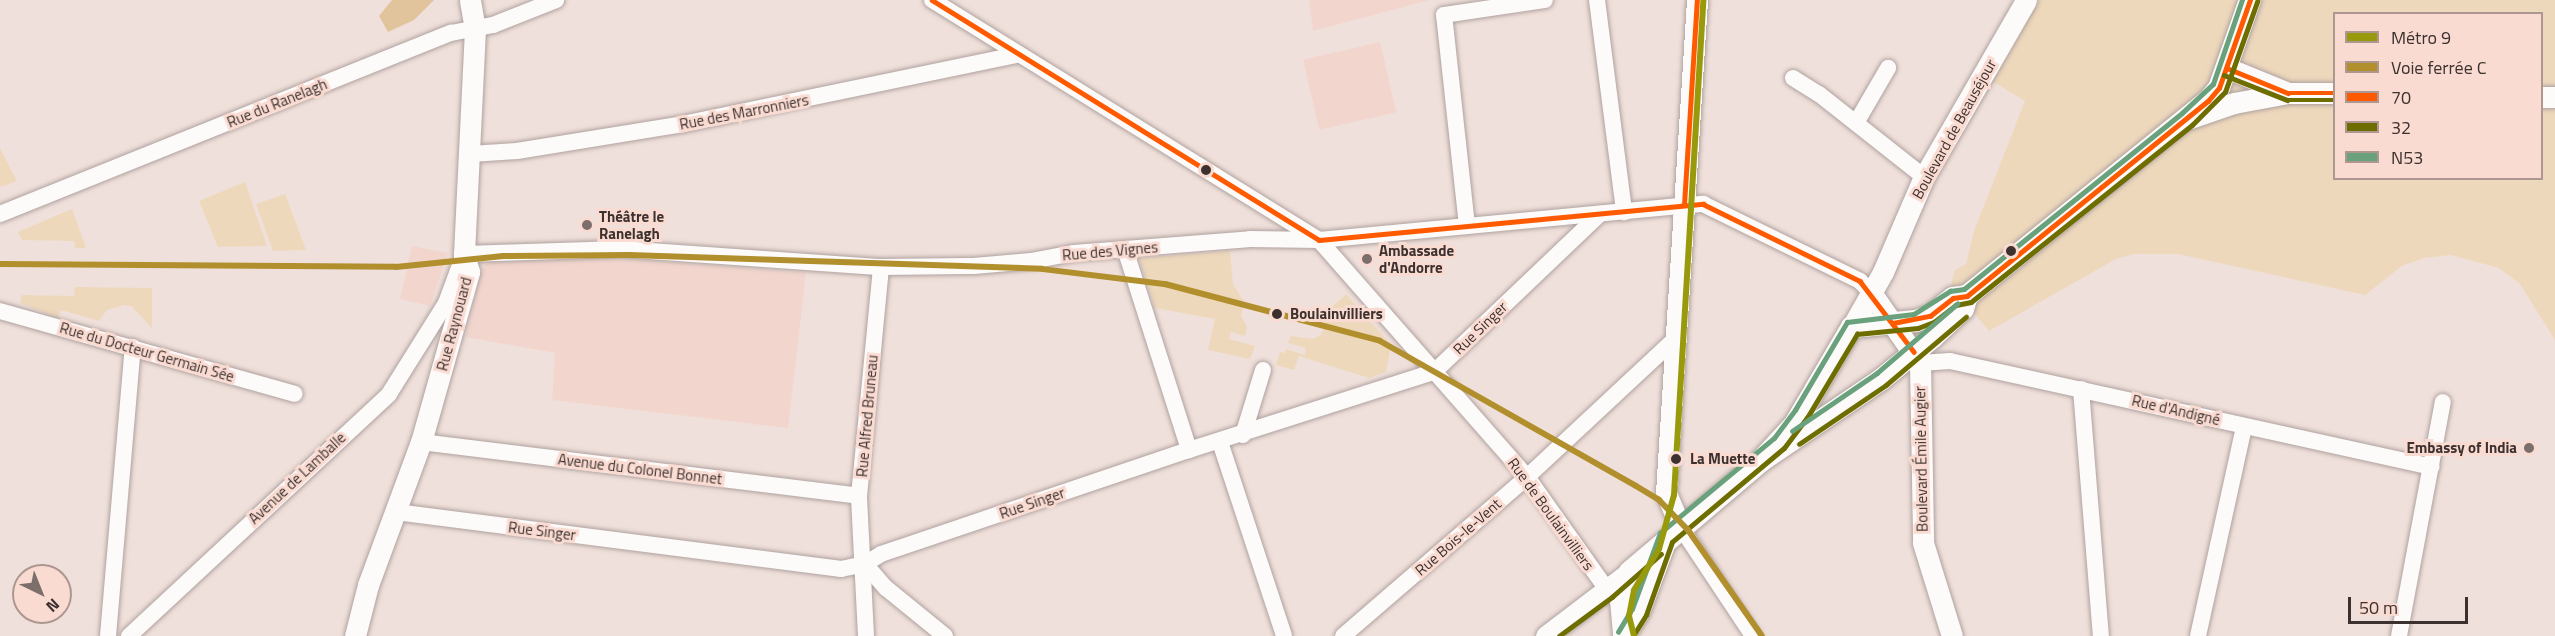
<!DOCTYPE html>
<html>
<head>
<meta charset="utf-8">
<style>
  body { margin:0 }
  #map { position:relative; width:2555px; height:636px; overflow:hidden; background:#f0e0db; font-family:"Titillium Web",sans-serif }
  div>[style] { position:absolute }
  .built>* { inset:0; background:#f2d6ce; transform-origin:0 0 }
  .green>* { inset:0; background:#eed8bc }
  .forest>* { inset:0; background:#e1c49c }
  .roads { filter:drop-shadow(0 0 2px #afa29f) drop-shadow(0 0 2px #afa29f) }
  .minor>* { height:16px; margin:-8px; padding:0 8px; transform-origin:8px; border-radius:8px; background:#fdfafa }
  .tertiary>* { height:21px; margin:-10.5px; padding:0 10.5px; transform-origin:10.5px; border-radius:10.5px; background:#fdfafa }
  .secondary>* { height:22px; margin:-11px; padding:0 11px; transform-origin:11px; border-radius:11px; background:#fdfafa }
  .bus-1>* { height:4.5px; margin:-2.25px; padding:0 2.25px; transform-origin:2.25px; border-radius:2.25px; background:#ff5a00 }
  .bus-2>* { height:4.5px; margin:-2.25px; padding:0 2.25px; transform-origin:2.25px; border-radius:2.25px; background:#6e6e00 }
  .bus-3>* { height:4.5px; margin:-2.25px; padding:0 2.25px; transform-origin:2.25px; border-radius:2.25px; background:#68a17b }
  .rail-1>* { height:6px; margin:-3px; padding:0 3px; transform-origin:3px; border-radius:3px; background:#b18f2d }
  .metro-1>* { height:6px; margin:-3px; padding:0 3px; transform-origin:3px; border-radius:3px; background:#989a0c }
  .dots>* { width:16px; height:16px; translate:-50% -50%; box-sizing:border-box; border:3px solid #f9dbd2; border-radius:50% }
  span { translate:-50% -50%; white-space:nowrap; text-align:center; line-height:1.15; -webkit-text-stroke:6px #f9dbd2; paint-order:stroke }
  .street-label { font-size:15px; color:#3c312e }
  .poi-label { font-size:15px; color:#3c312e; font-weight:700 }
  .left { translate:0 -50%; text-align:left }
  .right { translate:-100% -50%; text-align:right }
  .stop-label { font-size:15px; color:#3c312e; font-weight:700 }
  .legend { position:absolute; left:2333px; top:12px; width:210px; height:168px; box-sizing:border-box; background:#f9dbd2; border:2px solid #ad9790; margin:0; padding:8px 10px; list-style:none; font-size:18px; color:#3c312e }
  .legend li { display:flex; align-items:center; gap:12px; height:30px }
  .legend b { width:30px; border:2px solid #ad9790 }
  .north { position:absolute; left:12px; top:564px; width:60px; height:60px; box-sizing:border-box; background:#f9dbd2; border:2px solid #ad9790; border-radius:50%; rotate:137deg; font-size:16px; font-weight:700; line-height:24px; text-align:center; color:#3c312e }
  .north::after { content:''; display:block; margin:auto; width:21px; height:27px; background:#7b6e6b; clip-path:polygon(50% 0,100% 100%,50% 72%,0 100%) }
  .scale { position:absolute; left:2348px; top:597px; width:120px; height:27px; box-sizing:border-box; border:3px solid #3c312e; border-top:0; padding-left:8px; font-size:18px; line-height:21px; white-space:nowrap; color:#3c312e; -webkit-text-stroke:4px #f9dbd2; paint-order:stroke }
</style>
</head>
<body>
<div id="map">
  <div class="built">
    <i style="clip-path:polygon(1309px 0,1430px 0,1313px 31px)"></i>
    <i style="left:1380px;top:42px;width:72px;height:79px;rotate:77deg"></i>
    <i style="clip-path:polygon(412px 246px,448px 253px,430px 306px,400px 299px)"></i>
    <i style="clip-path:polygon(616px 258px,806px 273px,788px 428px,552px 400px,555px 353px,466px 337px,482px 268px,489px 262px)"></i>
  </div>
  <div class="green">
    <i style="clip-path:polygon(evenodd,2039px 0,2555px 0,2555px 340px,2520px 284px,2499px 268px,2451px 255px,2424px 258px,2402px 266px,2365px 295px,2178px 254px,2134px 254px,2116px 259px,1989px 331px,1951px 285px,1955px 270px,1966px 264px,1974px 231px,2025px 101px,1992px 81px,2039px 0,2334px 14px,2542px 14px,2542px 178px,2334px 178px,2334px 14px)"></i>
    <i style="clip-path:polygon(0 148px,17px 181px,0 187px)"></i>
    <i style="clip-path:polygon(245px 182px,267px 246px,218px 247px,199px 201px)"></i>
    <i style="clip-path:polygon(285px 194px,306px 250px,273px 251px,256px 204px)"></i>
    <i style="clip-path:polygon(72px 209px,86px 248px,75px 248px,74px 241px,22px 240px,18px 232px)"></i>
    <i style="clip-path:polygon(1230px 251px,1233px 284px,1244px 302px,1241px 316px,1247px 327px,1245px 336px,1231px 332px,1229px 339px,1255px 346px,1250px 359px,1208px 350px,1215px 319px,1155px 308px,1139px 258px)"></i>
    <i style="clip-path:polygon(75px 287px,152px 288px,152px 328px,131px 306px,124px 305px,107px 310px,99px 321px,61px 310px,58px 318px,20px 303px,22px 295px,74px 296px)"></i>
    <i style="clip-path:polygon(1346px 294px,1391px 345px,1386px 372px,1369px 378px,1299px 356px,1294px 370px,1276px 365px,1280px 352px,1285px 353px,1286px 349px,1305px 355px,1306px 348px,1288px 343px,1291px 336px,1313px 339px,1321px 335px,1330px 309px)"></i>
  </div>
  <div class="forest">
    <i style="clip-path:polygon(392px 0,434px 0,414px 20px,388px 32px,379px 16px)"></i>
  </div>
  <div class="roads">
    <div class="minor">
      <i style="left:932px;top:0;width:455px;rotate:31.8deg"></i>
      <i style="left:1319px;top:240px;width:315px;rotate:48.7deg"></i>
      <i style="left:1527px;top:477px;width:140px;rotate:54.6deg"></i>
      <i style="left:1597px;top:0;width:214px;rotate:82.7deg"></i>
      <i style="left:1793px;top:78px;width:31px;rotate:32deg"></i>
      <i style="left:1819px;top:94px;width:134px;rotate:38.3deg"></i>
      <i style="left:1856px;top:123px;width:64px;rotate:-59.8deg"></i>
      <i style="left:470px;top:154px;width:47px;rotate:-3.7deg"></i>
      <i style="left:517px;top:151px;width:168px;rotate:-9.2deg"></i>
      <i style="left:683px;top:124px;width:340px;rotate:-11.7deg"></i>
      <i style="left:0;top:214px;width:486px;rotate:-21.9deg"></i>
      <i style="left:451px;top:33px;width:43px;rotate:-10.8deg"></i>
      <i style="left:493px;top:25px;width:68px;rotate:-21.6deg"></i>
      <i style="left:1467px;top:226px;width:212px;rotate:-96.2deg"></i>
      <i style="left:1444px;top:15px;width:102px;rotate:-8.4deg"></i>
      <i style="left:1125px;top:249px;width:211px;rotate:72.3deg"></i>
      <i style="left:0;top:311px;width:306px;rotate:15.7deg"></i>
      <i style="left:1920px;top:363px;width:30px;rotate:-4deg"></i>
      <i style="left:1950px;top:361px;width:493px;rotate:12.4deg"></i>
      <i style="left:2081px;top:389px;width:248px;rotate:85.4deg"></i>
      <i style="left:1243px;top:435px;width:68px;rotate:-72.9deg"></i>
      <i style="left:421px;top:442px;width:441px;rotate:7deg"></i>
      <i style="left:1220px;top:442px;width:204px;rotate:71.7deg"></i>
      <i style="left:396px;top:512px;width:449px;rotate:7.3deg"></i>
      <i style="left:841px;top:569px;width:25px;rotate:-12deg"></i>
      <i style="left:865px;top:564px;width:19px;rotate:-32deg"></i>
      <i style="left:881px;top:554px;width:325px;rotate:-18.7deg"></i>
      <i style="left:1189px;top:450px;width:257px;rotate:-17.7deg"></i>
      <i style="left:1434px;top:372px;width:229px;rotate:-43.6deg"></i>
      <i style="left:1680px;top:526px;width:132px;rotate:56.4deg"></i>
      <i style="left:865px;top:564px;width:32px;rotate:49deg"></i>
      <i style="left:886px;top:588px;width:76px;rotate:39.1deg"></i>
      <i style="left:108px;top:636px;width:290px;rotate:-85.1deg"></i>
      <i style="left:129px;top:636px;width:355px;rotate:-42.9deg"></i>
      <i style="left:389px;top:394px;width:107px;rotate:-57.9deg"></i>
      <i style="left:446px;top:303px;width:52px;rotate:-69.8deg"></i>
      <i style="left:464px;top:254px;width:157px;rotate:-1.8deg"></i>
      <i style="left:621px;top:249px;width:261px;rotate:4deg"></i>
      <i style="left:881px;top:267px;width:93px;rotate:-0.6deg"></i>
      <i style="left:974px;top:266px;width:57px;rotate:-5deg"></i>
      <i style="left:1031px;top:261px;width:44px;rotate:-10.5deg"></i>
      <i style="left:1074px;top:253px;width:177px;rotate:-4.5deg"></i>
      <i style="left:1250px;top:239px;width:69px;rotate:0.8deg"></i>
      <i style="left:1319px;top:240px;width:386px;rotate:-5.4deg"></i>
      <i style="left:1703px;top:204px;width:175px;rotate:26.1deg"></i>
      <i style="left:1860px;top:281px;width:18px;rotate:47deg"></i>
      <i style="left:866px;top:636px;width:140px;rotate:-92.9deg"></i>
      <i style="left:859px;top:496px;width:230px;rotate:-84.5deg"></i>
      <i style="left:1343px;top:636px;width:243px;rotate:-40.8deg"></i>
      <i style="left:1527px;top:477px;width:204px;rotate:-43deg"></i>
      <i style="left:2198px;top:636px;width:215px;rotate:-77.6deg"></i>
      <i style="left:2399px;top:636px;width:238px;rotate:-79.4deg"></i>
    </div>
    <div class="tertiary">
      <i style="left:2227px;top:68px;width:66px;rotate:22.3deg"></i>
      <i style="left:2542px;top:97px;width:13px"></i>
      <i style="left:2187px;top:119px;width:50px;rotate:-18.8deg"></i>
      <i style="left:2234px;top:103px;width:55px;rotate:-10.5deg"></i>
      <i style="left:2288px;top:93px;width:46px"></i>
      <i style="left:1872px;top:294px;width:84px;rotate:55.2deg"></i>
      <i style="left:1920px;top:363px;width:180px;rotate:89deg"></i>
      <i style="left:1923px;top:543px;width:97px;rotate:72.7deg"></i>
      <i style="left:1852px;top:327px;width:63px;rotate:-60.6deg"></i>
      <i style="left:1883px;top:272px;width:103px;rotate:-66.7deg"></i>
      <i style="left:1924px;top:177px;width:204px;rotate:-60deg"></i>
      <i style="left:1680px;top:526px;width:36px;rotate:-113deg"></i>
      <i style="left:1666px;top:493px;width:494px;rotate:-86.4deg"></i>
      <i style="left:355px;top:636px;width:53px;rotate:-75.7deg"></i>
      <i style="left:368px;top:585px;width:153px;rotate:-69.7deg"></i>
      <i style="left:421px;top:442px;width:177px;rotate:-74.2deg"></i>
      <i style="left:469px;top:272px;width:19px;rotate:-106deg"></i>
      <i style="left:464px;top:254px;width:225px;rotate:-87.2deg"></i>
      <i style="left:475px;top:29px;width:29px;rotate:-100deg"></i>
      <i style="left:1546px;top:636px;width:106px;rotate:-37.3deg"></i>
    </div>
    <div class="secondary">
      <i style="left:1761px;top:461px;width:50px;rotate:-47.4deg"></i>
      <i style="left:1795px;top:424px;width:113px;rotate:-59.6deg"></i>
      <i style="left:1852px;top:327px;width:64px;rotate:-5.4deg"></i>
      <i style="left:1916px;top:321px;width:15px;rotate:-20deg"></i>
      <i style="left:1930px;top:316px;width:29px;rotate:-38deg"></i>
      <i style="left:1953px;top:298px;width:14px;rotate:-8deg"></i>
      <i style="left:1967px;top:296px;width:310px;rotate:-39deg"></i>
      <i style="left:2208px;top:101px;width:17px;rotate:-50deg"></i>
      <i style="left:2219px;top:88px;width:93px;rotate:-70.6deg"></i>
      <i style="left:1624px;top:634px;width:33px;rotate:-95deg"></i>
      <i style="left:1621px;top:601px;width:30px;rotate:-73deg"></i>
      <i style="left:1630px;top:572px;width:172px;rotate:-40.3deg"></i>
      <i style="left:1761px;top:461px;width:146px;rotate:-34.1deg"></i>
      <i style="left:1882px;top:379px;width:65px;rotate:-39.4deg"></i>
      <i style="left:1932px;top:338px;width:42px;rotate:-43.1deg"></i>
      <i style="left:1963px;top:309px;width:14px;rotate:-73deg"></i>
      <i style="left:1624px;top:636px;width:28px;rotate:-58deg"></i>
      <i style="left:1639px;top:612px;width:72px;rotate:-69.5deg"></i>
    </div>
  </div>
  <div class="bus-1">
    <i style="left:932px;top:0;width:455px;rotate:31.8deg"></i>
    <i style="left:2227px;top:68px;width:66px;rotate:22.3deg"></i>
    <i style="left:2288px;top:93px;width:46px"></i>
    <i style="left:1684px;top:205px;width:205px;rotate:-86.4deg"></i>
    <i style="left:1319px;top:240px;width:386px;rotate:-5.4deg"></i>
    <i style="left:1703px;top:204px;width:175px;rotate:26.1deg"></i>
    <i style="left:1860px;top:281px;width:89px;rotate:52.7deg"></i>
    <i style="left:1893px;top:323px;width:38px;rotate:-11deg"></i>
    <i style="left:1930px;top:316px;width:29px;rotate:-38deg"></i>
    <i style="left:1953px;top:298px;width:14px;rotate:-8deg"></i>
    <i style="left:1967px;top:296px;width:310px;rotate:-39deg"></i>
    <i style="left:2208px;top:101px;width:17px;rotate:-50deg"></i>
    <i style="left:2219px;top:88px;width:93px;rotate:-70.6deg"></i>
  </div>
  <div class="bus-2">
    <i style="left:2224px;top:75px;width:68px;rotate:21.6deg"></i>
    <i style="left:2287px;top:100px;width:47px"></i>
    <i style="left:1799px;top:444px;width:105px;rotate:-34.1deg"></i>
    <i style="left:1886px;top:385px;width:105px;rotate:-40.4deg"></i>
    <i style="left:1559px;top:636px;width:66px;rotate:-36.3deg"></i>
    <i style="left:1612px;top:597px;width:65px;rotate:-41.3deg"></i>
    <i style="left:1633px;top:636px;width:25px;rotate:-58deg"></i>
    <i style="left:1646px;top:615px;width:77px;rotate:-70.4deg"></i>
    <i style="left:1672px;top:542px;width:146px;rotate:-40deg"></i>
    <i style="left:1784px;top:448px;width:38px;rotate:-53deg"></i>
    <i style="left:1807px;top:418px;width:98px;rotate:-59.2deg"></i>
    <i style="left:1857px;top:334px;width:61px;rotate:-5.6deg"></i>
    <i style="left:1918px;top:328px;width:17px;rotate:-21deg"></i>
    <i style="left:1934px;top:322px;width:28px;rotate:-38deg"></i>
    <i style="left:1956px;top:305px;width:15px;rotate:-11deg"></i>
    <i style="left:1971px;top:302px;width:283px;rotate:-38.7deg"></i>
    <i style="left:2192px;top:125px;width:47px;rotate:-45deg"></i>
    <i style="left:2225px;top:92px;width:96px;rotate:-70.4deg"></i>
  </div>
  <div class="bus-3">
    <i style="left:1792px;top:431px;width:103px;rotate:-34.3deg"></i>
    <i style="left:1877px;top:373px;width:106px;rotate:-40.8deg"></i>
    <i style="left:1618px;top:632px;width:27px;rotate:-59deg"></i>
    <i style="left:1632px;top:609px;width:81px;rotate:-69.8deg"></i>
    <i style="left:1660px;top:533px;width:148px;rotate:-39.8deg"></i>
    <i style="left:1774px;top:438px;width:35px;rotate:-53deg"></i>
    <i style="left:1795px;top:410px;width:102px;rotate:-59.4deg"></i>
    <i style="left:1847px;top:322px;width:67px;rotate:-6.8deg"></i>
    <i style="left:1914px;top:314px;width:43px;rotate:-32.6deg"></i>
    <i style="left:1950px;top:291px;width:14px;rotate:-8deg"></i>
    <i style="left:1964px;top:289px;width:280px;rotate:-38.9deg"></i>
    <i style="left:2182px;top:113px;width:42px;rotate:-43.1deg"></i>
    <i style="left:2213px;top:84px;width:89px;rotate:-71deg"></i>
  </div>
  <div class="rail-1">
    <i style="left:0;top:264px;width:396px;rotate:0.4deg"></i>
    <i style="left:396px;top:267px;width:108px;rotate:-5.9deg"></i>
    <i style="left:503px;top:256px;width:126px;rotate:-0.5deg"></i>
    <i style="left:629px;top:255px;width:413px;rotate:1.9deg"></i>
    <i style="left:1042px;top:269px;width:124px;rotate:7deg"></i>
    <i style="left:1165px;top:284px;width:222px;rotate:14.8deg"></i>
    <i style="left:1380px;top:341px;width:294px;rotate:29.5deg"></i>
    <i style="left:1636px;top:486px;width:27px;rotate:31deg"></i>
    <i style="left:1659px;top:500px;width:42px;rotate:46deg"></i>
    <i style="left:1688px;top:530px;width:129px;rotate:55.1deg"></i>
  </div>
  <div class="metro-1">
    <i style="left:1634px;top:636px;width:21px;rotate:-104deg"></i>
    <i style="left:1629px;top:616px;width:26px;rotate:-79deg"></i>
    <i style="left:1634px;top:590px;width:48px;rotate:-58.6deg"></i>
    <i style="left:1659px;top:549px;width:56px;rotate:-74.5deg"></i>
    <i style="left:1674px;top:495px;width:496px;rotate:-86.6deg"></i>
  </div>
  <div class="dots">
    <i style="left:1206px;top:170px;background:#3c312e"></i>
    <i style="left:587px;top:225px;background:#7b6e6b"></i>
    <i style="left:2011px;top:251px;background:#3c312e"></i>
    <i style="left:1367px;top:259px;background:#7b6e6b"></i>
    <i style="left:1277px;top:314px;background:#3c312e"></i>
    <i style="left:2529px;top:448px;background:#7b6e6b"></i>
    <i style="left:1676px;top:459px;background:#3c312e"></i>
  </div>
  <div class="street-label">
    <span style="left:277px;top:103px;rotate:-22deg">Rue du Ranelagh</span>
    <span style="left:744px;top:112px;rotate:-11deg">Rue des Marronniers</span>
    <span style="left:1954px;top:129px;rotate:-61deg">Boulevard de Beauséjour</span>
    <span style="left:1110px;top:251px;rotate:-5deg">Rue des Vignes</span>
    <span style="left:454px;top:324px;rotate:-75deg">Rue Raynouard</span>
    <span style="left:1480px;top:328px;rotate:-44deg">Rue Singer</span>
    <span style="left:147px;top:352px;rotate:16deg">Rue du Docteur Germain Sée</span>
    <span style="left:2176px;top:410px;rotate:13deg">Rue d'Andigné</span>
    <span style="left:867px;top:416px;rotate:-85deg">Rue Alfred Bruneau</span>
    <span style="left:1921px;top:459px;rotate:-91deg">Boulevard Émile Augier</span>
    <span style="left:640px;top:469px;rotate:7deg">Avenue du Colonel Bonnet</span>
    <span style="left:297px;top:478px;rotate:-43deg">Avenue de Lamballe</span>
    <span style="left:1032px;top:503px;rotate:-19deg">Rue Singer</span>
    <span style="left:1551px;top:514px;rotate:54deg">Rue de Boulainvilliers</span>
    <span style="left:542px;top:531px;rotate:7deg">Rue Singer</span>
    <span style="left:1458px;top:537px;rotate:-41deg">Rue Bois-le-Vent</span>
  </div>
  <div class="poi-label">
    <span class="left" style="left:599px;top:225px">Théâtre le<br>Ranelagh</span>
    <span class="left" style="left:1379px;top:259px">Ambassade<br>d'Andorre</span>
    <span class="right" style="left:2517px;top:448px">Embassy of India</span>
  </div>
  <div class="stop-label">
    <span class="left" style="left:1290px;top:314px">Boulainvilliers</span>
    <span class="left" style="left:1690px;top:459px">La Muette</span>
  </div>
  <ul class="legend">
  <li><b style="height:8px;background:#989a0c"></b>Métro 9</li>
  <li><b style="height:8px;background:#b18f2d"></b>Voie ferrée C</li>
  <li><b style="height:8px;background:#ff5a00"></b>70</li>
  <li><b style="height:8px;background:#6e6e00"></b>32</li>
  <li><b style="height:8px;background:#68a17b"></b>N53</li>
  </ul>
  <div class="north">N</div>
  <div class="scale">50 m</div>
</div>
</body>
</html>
